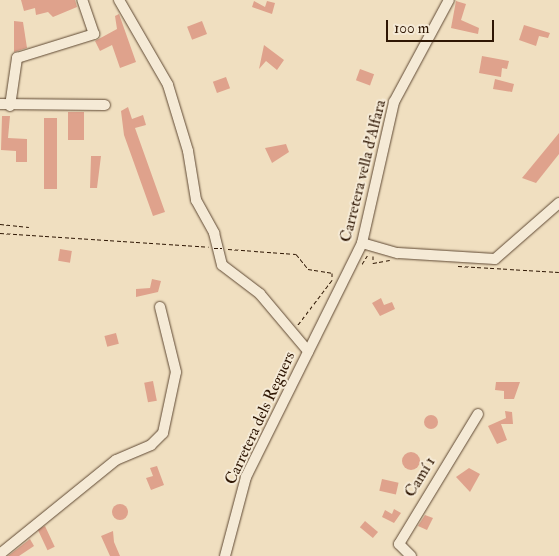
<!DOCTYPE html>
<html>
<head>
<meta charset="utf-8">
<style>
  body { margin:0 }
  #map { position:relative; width:559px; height:556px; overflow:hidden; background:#f0dfc0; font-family:"IM FELL Double Pica",serif }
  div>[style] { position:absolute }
  .building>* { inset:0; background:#dfa28c; transform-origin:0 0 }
  .round { border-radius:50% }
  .path>* { height:1px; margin-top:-0.5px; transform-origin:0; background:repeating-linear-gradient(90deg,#2f1704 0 4px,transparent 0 6.5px) }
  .roads { filter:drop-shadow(0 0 1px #5f4933) drop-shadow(0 0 1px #5f4933) }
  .minor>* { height:10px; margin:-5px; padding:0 5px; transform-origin:5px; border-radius:5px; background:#f5ead6 }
  .path-bridge>* { height:1px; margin-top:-0.5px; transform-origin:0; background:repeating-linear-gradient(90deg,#2f1704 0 4px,transparent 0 6.5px) }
  span { translate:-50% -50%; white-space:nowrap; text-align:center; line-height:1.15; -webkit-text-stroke:4px #f5ead6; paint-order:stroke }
  .street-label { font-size:16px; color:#2f1704 }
  .scale { position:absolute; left:386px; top:20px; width:108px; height:22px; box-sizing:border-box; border:2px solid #2f1704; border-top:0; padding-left:6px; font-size:15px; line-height:18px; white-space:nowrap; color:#2f1704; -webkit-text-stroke:4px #f5ead6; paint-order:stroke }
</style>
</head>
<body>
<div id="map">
  <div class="building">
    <i style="clip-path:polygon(21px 0,75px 0,77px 7px,53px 17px,48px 12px,36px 15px,35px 8px,24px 11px)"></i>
    <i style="clip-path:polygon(254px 1px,265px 7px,267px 1px,275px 3px,272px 14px,252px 7px)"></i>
    <i style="clip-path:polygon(456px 1px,466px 4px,461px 20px,479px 28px,478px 34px,451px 28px)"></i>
    <i style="clip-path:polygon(119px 14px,136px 62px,120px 68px,112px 45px,100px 51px,95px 41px,117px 29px,115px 16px)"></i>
    <i style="clip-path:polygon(14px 21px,23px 22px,27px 48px,14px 52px)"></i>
    <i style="left:202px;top:21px;width:14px;height:16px;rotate:69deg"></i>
    <i style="clip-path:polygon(524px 25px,550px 33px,548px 38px,539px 36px,536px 46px,519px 40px)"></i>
    <i style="clip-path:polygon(264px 45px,284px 60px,277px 70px,266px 61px,259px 69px)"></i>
    <i style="clip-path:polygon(482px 56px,509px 61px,507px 69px,502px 68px,501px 77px,479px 73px)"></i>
    <i style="left:360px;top:69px;width:15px;height:12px;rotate:20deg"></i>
    <i style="left:226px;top:77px;width:12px;height:14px;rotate:70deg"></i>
    <i style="clip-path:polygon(495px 79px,514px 84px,512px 92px,493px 89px)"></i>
    <i style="clip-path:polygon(128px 107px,132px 119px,143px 115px,146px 125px,135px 128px,165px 212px,153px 216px,124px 135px,121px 111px)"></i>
    <i style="left:68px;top:112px;width:16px;height:28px"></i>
    <i style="clip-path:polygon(2px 116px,10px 116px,8px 138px,27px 139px,27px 162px,16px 162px,16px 151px,1px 150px)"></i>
    <i style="left:44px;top:118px;width:13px;height:71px"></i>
    <i style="clip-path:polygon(559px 133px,559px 154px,536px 183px,522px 178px)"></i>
    <i style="clip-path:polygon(286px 144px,289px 152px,272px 163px,265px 148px)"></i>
    <i style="clip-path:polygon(91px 156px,101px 156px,97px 188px,90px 188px)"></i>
    <i style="left:60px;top:249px;width:12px;height:12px;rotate:9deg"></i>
    <i style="clip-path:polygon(152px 279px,161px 281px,158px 292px,136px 297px,136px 289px,150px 288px)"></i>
    <i style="clip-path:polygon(381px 298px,384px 305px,392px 302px,395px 309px,380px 316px,372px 303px)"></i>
    <i style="left:116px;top:333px;width:11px;height:12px;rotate:75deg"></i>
    <i style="left:153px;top:381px;width:20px;height:9px;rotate:79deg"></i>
    <i style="clip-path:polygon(496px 382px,520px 382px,514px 399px,504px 399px,504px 391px,495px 390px)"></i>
    <i style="clip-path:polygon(505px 411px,512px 412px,513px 424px,501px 424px,507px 440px,497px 444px,488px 426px,506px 418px)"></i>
    <i class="round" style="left:424px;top:415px;width:14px;height:14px"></i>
    <i class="round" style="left:402px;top:452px;width:18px;height:18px"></i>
    <i style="clip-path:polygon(157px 466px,164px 485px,151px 490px,146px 478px,153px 476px,150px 468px)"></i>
    <i style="clip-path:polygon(469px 468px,480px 474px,470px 492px,456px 477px)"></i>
    <i style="left:382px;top:479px;width:17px;height:12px;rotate:13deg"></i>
    <i class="round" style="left:112px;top:504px;width:16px;height:16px"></i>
    <i style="clip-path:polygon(394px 509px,401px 513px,394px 523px,382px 517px,385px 510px,392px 514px)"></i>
    <i style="clip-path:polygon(425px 515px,433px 518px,427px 530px,418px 526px)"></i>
    <i style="left:365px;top:521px;width:17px;height:8px;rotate:40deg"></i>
    <i style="left:45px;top:526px;width:23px;height:8px;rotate:65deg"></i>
    <i style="clip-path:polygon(113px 531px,114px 542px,120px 556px,110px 556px,101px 536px)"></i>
    <i style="clip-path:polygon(30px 539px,34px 546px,19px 556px,8px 556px)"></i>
  </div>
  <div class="path">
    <i style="left:0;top:224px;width:29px;rotate:6deg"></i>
    <i style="left:0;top:233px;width:209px;rotate:3.8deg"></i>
    <i style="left:228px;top:249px;width:68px;rotate:4.2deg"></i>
    <i style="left:296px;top:254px;width:19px;rotate:51deg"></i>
    <i style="left:308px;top:269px;width:24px;rotate:9deg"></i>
    <i style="left:332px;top:273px;width:7px;rotate:90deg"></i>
    <i style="left:332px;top:280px;width:58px;rotate:127.3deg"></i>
    <i style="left:373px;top:256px;width:7px;rotate:90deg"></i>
    <i style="left:373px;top:263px;width:17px;rotate:-10deg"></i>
    <i style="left:362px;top:264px;width:13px;rotate:-58deg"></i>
    <i style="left:458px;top:266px;width:101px;rotate:3.4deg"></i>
  </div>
  <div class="roads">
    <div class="minor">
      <i style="left:119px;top:0;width:98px;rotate:60deg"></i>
      <i style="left:168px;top:85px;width:69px;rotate:73.1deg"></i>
      <i style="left:188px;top:151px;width:50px;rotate:80.7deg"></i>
      <i style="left:196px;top:200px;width:38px;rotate:61deg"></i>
      <i style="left:214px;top:233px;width:33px;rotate:76deg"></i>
      <i style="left:222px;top:265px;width:48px;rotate:37.3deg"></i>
      <i style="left:260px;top:294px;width:75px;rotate:49.9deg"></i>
      <i style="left:0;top:104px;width:105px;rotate:0.5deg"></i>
      <i style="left:10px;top:106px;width:49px;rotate:-81.7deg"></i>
      <i style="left:17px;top:58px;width:81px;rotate:-17.3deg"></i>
      <i style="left:94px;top:34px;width:36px;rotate:-109deg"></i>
      <i style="left:362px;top:243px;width:37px;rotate:16deg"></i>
      <i style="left:398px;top:253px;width:97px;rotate:3.5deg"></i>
      <i style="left:495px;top:259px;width:85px;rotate:-41.2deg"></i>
      <i style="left:0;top:554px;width:149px;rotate:-39deg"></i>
      <i style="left:116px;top:460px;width:38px;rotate:-23deg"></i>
      <i style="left:151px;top:445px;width:17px;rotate:-45deg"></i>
      <i style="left:163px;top:433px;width:62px;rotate:-78deg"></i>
      <i style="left:176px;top:372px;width:67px;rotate:-103.8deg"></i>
      <i style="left:225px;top:556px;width:82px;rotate:-75.1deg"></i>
      <i style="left:246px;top:477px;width:261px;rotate:-63.6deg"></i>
      <i style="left:362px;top:243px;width:145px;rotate:-77.2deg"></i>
      <i style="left:394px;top:102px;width:116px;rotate:-61.7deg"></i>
      <i style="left:411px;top:556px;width:17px;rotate:-135deg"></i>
      <i style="left:399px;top:544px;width:152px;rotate:-58.7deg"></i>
    </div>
  </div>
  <div class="path-bridge">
    <i style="left:214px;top:248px;width:8px"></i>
  </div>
  <div class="street-label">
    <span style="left:363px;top:171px;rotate:-76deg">Carretera vella d'Alfara</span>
    <span style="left:260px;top:418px;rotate:-65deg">Carretera dels Reguers</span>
    <span style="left:420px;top:477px;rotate:-59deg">Camí 1</span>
  </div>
  <div class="scale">100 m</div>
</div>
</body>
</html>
